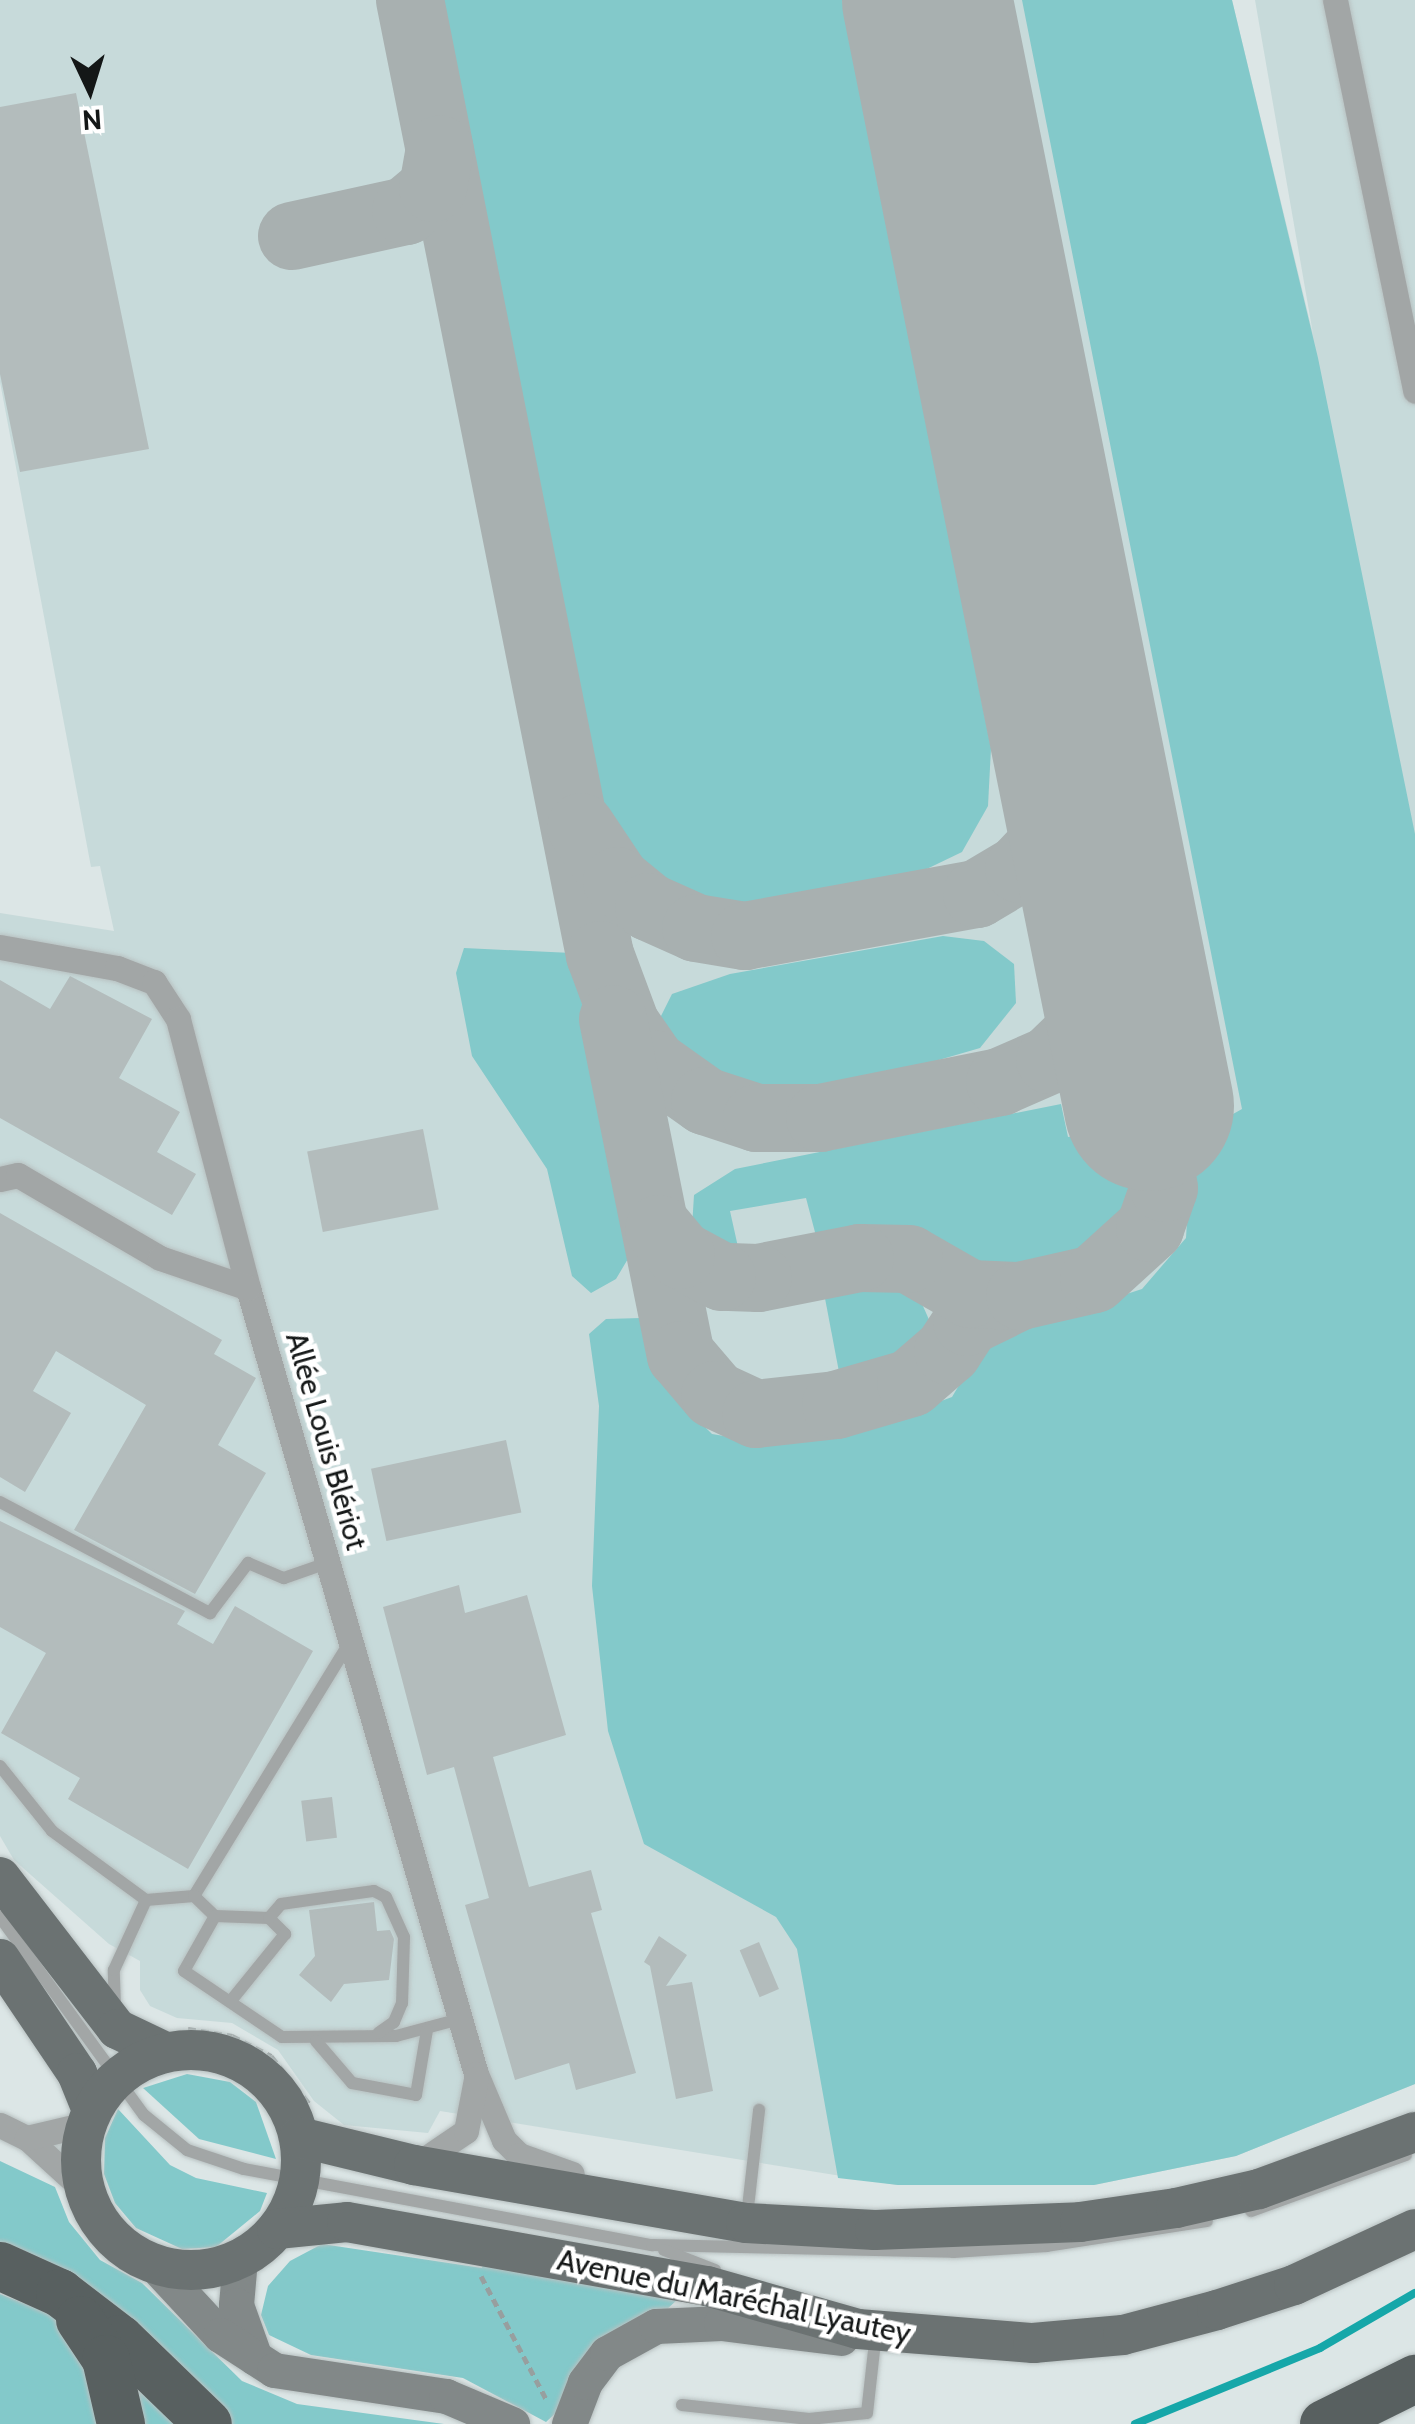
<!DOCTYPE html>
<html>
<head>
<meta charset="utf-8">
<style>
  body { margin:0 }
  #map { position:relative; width:1415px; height:2424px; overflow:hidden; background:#dce6e6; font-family:Cabin,sans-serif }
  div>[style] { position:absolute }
  .built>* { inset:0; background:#c7dada }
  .green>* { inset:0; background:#83c9ca }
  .stream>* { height:8px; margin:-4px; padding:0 4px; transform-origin:4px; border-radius:4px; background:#16a7a9 }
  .taxiway>* { height:68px; margin:-34px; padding:0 34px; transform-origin:34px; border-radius:34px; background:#a8b0b0 }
  .runway>* { height:170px; margin:-85px; padding:0 85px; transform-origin:85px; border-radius:85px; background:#a8b0b0 }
  .building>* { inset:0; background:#b3bcbc; transform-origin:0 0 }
  .path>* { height:5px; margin-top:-2.5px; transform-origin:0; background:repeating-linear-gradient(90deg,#979f9f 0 8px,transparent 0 13px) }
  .roads { filter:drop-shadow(0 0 2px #b8c1c1) drop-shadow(0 0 2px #b8c1c1) }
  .lane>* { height:12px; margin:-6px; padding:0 6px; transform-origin:6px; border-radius:6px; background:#a2a6a6 }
  .street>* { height:25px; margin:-12.5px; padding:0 12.5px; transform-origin:12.5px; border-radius:12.5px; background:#a2a6a6 }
  .secondary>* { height:35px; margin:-17.5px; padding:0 17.5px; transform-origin:17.5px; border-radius:17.5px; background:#828888 }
  .primary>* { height:40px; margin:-20px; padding:0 20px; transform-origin:20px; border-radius:20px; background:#6b7272 }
  .primary>.ring { margin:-20px; padding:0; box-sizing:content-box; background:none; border:40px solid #6b7272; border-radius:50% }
  .highway>* { height:48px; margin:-24px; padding:0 24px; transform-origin:24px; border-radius:24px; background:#586060 }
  span { translate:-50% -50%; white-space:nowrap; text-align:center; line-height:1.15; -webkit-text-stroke:9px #fff; paint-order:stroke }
  .street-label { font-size:30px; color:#141717 }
  .north { position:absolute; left:40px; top:40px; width:100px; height:100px; -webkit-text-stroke:8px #fff; paint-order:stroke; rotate:176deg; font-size:28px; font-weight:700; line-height:40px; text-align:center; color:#141717 }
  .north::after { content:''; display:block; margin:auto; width:35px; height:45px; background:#141717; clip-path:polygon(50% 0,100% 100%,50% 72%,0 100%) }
</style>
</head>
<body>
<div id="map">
  <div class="built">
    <i style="clip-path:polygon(0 0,1232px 0,1313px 334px,1255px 0,1415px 0,1415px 2084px,1236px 2156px,1094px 2185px,897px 2185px,440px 2111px,428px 2133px,344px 2125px,314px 2101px,278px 2050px,232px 2023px,177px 2018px,150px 2006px,140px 1990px,140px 1961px,109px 1944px,14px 1860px,0 1836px,0 913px,114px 931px,100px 866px,91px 867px,0 382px)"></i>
  </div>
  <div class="green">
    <i style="clip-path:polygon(439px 0,842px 0,991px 748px,988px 806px,962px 852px,908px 878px,816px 899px,738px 905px,677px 890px,633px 856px,601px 806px)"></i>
    <i style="clip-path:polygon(1022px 0,1232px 0,1318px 358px,1415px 834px,1415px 2084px,1236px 2156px,1094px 2185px,898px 2185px,838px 2178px,797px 1949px,776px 1917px,644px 1844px,608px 1731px,592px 1586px,599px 1406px,589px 1334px,606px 1319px,641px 1318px,667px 1389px,712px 1434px,771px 1444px,865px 1429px,952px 1397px,980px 1350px,1013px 1331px,1142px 1289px,1186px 1238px,1192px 1137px,1242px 1109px)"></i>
    <i style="clip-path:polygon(943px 936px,984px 941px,1014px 964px,1016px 1003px,980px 1048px,870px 1080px,785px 1093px,718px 1080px,657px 1024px,672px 994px,730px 974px)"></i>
    <i style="clip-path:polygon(464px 948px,572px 953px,632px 1252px,616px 1279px,591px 1293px,572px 1276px,547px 1169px,472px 1056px,456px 973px)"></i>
    <i style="clip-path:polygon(1061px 1104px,1068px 1137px,1120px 1128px,1131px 1193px,1111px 1229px,1079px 1254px,992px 1272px,928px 1236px,885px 1227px,816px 1236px,806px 1198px,730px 1211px,738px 1247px,717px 1244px,692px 1227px,694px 1195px,735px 1169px)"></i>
    <i style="clip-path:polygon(868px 1283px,919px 1297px,930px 1322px,905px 1351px,839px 1372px,824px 1293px)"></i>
    <i style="clip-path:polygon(187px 2074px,230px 2082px,256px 2102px,276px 2159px,199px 2139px,143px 2088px)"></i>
    <i style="clip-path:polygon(118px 2109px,170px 2165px,196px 2178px,267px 2193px,260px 2211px,216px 2247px,182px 2249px,136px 2228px,115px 2203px,104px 2174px,105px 2138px)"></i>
    <i style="clip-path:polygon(0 2161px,55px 2187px,69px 2222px,100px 2260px,142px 2283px,242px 2381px,297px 2404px,444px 2424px,230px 2424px,0 2244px)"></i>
    <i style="clip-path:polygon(322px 2244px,482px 2268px,484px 2255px,679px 2298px,546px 2422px,463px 2378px,311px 2355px,269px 2335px,261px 2315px,268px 2286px,290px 2261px)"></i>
    <i style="clip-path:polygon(0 2294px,51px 2314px,72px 2336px,105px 2424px,0 2424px)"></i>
    <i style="clip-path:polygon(132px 2374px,194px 2424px,141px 2424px)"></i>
  </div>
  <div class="stream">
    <i style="left:1135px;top:2424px;width:200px;rotate:-22.3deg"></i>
    <i style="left:1320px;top:2348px;width:110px;rotate:-30.1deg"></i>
  </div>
  <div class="taxiway">
    <i style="left:410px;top:0;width:974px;rotate:78.75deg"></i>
    <i style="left:600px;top:955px;width:75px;rotate:69.6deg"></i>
    <i style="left:626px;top:1025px;width:47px;rotate:55.3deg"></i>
    <i style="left:653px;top:1064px;width:64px;rotate:35.4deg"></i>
    <i style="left:705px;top:1101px;width:55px;rotate:18.1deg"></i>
    <i style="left:757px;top:1118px;width:63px"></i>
    <i style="left:820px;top:1118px;width:184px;rotate:-11.3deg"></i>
    <i style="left:1000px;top:1082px;width:55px;rotate:-23.7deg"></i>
    <i style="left:1050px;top:1060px;width:49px;rotate:-44.2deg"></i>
    <i style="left:1085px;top:1026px;width:49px;rotate:-64.5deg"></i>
    <i style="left:1106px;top:982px;width:74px;rotate:-87.7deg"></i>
    <i style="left:292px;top:236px;width:117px;rotate:-12.4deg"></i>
    <i style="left:406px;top:211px;width:35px;rotate:-40deg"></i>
    <i style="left:433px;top:188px;width:39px;rotate:-80deg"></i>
    <i style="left:581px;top:827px;width:65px;rotate:56.3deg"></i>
    <i style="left:617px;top:881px;width:41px;rotate:39.1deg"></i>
    <i style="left:649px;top:907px;width:51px;rotate:24.1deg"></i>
    <i style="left:696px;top:928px;width:50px;rotate:9.3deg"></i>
    <i style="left:745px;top:936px;width:236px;rotate:-10.3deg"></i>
    <i style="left:977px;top:894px;width:49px;rotate:-30.8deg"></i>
    <i style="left:1019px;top:869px;width:45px;rotate:-46.8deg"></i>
    <i style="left:1050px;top:836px;width:76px;rotate:-65.8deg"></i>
    <i style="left:613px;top:1019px;width:343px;rotate:78.6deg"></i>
    <i style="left:681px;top:1355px;width:52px;rotate:49.6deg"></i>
    <i style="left:715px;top:1395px;width:45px;rotate:24.9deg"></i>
    <i style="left:756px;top:1414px;width:81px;rotate:-6.4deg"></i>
    <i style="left:836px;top:1405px;width:78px;rotate:-16.3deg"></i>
    <i style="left:911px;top:1383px;width:49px;rotate:-40.9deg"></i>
    <i style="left:948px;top:1351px;width:35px;rotate:-57deg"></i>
    <i style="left:967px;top:1322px;width:59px;rotate:-26.1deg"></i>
    <i style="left:1020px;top:1296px;width:50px;rotate:-177.7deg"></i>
    <i style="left:970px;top:1294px;width:70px;rotate:-150.2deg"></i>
    <i style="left:909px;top:1259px;width:49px;rotate:-178.8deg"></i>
    <i style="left:860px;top:1258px;width:104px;rotate:168.9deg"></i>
    <i style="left:758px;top:1278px;width:36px;rotate:-178deg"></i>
    <i style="left:722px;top:1277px;width:47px;rotate:-151.8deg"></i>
    <i style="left:681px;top:1255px;width:34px;rotate:-130deg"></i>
    <i style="left:1020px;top:1296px;width:76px;rotate:-12.9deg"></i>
    <i style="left:1094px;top:1279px;width:76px;rotate:-42.3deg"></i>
    <i style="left:1150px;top:1228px;width:42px;rotate:-70.7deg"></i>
    <i style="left:1164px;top:1188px;width:83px;rotate:-100.4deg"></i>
  </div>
  <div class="runway">
    <i style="left:927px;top:0;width:1128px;rotate:78.65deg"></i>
  </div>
  <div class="building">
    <i style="clip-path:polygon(76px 93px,149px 449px,20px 472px,0 374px,0 107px)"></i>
    <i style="clip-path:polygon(70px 976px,152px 1019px,119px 1078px,180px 1112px,157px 1152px,196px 1174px,172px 1215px,0 1118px,0 980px,50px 1009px)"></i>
    <i style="left:423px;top:1129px;width:82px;height:118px;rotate:79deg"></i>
    <i style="clip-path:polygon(0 1213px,222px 1340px,214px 1354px,256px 1378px,218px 1445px,266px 1473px,195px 1594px,74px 1530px,146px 1405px,56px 1351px,33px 1391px,71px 1413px,25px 1492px,0 1477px)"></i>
    <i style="left:506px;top:1440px;width:74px;height:138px;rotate:78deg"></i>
    <i style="clip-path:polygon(0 1521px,185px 1611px,177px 1624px,213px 1644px,235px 1606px,313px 1651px,188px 1869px,68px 1799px,80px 1778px,1px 1733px,46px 1653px,0 1627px)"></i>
    <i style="clip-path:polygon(459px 1585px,465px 1613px,527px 1595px,566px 1735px,493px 1757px,529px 1887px,591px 1870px,602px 1910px,591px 1913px,636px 2073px,576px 2090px,569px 2063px,515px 2080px,465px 1905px,489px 1898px,454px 1767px,427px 1775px,383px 1607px)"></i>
    <i style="left:332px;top:1797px;width:41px;height:31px;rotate:83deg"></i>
    <i style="clip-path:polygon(374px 1902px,377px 1931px,390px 1930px,394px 1939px,389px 1980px,344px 1984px,331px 2002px,299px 1975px,315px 1956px,309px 1910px)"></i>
    <i style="clip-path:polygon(659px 1936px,687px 1955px,666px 1986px,692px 1982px,713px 2091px,676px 2099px,650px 1966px,644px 1962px)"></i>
    <i style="left:759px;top:1942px;width:51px;height:21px;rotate:67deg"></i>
  </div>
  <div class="path">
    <i style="left:188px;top:2029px;width:45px;rotate:9deg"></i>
    <i style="left:232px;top:2036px;width:44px;rotate:27.1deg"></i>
    <i style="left:271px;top:2056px;width:64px;rotate:51.3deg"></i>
    <i style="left:481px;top:2276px;width:139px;rotate:62.1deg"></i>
  </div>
  <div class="roads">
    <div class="lane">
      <i style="left:0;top:1502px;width:238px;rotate:27.9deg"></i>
      <i style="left:210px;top:1613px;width:63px;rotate:-52.8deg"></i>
      <i style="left:248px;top:1563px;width:39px;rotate:23deg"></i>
      <i style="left:284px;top:1578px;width:46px;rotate:-19.2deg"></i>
      <i style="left:0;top:1766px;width:83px;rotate:51.3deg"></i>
      <i style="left:52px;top:1831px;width:117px;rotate:36.3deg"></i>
      <i style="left:146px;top:1900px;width:48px;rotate:-4.8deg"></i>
      <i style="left:194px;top:1896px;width:299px;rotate:-58.5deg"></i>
      <i style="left:194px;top:1896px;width:29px;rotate:44deg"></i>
      <i style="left:215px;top:1916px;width:63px;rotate:119.4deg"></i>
      <i style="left:184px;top:1971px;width:118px;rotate:34deg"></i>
      <i style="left:282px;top:2037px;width:114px;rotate:-0.5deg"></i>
      <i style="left:396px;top:2036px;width:66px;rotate:-14.9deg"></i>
      <i style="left:215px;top:1916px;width:54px;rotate:2.1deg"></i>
      <i style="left:269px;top:1918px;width:23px;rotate:45deg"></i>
      <i style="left:285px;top:1934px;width:87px;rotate:129deg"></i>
      <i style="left:0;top:1917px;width:245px;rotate:54deg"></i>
      <i style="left:144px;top:2115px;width:55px;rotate:39.1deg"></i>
      <i style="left:187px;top:2150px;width:60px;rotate:18.4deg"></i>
      <i style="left:244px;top:2169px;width:415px;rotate:10.6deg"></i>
      <i style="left:652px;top:2245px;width:301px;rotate:1.3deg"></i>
      <i style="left:953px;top:2252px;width:94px;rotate:-3.7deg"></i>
      <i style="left:1047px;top:2246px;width:162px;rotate:-8.9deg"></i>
      <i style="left:269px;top:1918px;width:18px;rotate:-49deg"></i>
      <i style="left:281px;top:1904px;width:94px;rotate:-8deg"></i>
      <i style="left:374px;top:1891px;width:13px;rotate:27deg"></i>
      <i style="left:386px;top:1897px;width:44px;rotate:65.8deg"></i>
      <i style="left:404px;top:1937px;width:66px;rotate:91.7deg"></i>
      <i style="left:402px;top:2003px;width:21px;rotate:113deg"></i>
      <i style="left:394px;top:2022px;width:19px;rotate:145deg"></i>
      <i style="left:115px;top:2007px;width:37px;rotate:-92deg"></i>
      <i style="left:114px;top:1970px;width:77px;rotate:-65.4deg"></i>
      <i style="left:316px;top:2041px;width:55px;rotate:49.4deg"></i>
      <i style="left:352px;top:2083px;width:65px;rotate:10.6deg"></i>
      <i style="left:416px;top:2095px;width:66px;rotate:-80.4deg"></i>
      <i style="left:1251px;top:2211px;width:165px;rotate:-19.9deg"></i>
      <i style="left:747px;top:2216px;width:107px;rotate:-83.5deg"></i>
      <i style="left:664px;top:2250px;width:55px;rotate:21.4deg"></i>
      <i style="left:682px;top:2405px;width:128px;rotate:6.3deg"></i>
      <i style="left:809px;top:2419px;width:58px;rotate:-5.9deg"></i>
      <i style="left:867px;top:2413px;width:71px;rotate:-83.6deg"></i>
    </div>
    <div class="street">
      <i style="left:1335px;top:0;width:399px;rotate:78.4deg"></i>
      <i style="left:0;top:947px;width:119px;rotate:10.2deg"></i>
      <i style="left:117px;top:968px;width:40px;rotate:21deg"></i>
      <i style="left:154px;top:982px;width:44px;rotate:57deg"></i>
      <i style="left:178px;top:1019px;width:278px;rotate:75.4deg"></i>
      <i style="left:248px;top:1288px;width:818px;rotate:73.82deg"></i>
      <i style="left:476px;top:2074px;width:72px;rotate:67deg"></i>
      <i style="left:504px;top:2140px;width:21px;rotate:45deg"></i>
      <i style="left:519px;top:2155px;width:56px;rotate:19.7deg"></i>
      <i style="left:0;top:1179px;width:18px;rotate:-13deg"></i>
      <i style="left:18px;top:1175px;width:164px;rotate:30.3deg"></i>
      <i style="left:160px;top:1258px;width:93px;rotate:18.8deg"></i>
      <i style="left:0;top:2125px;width:30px;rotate:26deg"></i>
      <i style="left:27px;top:2138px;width:79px;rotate:42.4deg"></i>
      <i style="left:27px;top:2138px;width:61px;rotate:-13.3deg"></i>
      <i style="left:416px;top:2165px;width:60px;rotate:-34.2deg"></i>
      <i style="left:466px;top:2131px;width:53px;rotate:-79.1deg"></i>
    </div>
    <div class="secondary">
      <i style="left:240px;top:2259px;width:46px;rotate:95deg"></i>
      <i style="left:236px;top:2305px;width:56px;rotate:70.3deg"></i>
      <i style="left:154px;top:2264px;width:97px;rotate:47.1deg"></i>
      <i style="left:220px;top:2335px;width:64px;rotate:32.9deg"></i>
      <i style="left:274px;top:2370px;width:174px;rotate:8.6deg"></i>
      <i style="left:446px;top:2396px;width:72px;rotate:23deg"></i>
      <i style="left:569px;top:2424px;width:45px;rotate:-69.1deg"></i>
      <i style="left:585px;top:2382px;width:36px;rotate:-53deg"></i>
      <i style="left:607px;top:2353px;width:56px;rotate:-28.9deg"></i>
      <i style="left:656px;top:2326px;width:65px;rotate:-2.6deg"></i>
      <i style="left:721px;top:2323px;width:121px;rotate:7.1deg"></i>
    </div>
    <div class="primary">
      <i style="left:0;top:1877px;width:192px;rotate:52.4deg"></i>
      <i style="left:117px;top:2029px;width:53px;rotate:25.6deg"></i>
      <i style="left:0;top:1959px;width:138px;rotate:56deg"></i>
      <i style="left:77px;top:2073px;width:40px;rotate:68deg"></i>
      <i class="ring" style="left:81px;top:2050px;width:180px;height:180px"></i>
      <i style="left:299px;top:2137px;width:118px;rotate:13.7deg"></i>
      <i style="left:414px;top:2165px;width:337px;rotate:9.9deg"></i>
      <i style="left:746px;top:2223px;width:129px;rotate:3.1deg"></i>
      <i style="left:875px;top:2230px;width:205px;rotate:-2.2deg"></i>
      <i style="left:1080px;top:2222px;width:97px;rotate:-8.3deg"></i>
      <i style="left:1176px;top:2208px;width:85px;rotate:-12.9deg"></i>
      <i style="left:1259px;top:2189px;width:166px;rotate:-20.1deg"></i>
      <i style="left:277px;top:2229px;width:70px;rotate:-5.7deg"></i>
      <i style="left:347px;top:2222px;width:366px;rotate:10.1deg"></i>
      <i style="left:707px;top:2286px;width:157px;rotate:15.9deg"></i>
      <i style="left:858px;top:2329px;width:176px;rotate:4.6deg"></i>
      <i style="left:1033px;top:2343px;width:90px;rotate:-5.1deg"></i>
      <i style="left:1123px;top:2335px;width:97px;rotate:-14.9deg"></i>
      <i style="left:1217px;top:2310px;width:81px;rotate:-18deg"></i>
      <i style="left:1294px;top:2285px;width:133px;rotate:-24.8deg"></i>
    </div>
    <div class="highway">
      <i style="left:0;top:2266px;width:66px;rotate:24.2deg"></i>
      <i style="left:60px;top:2293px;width:76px;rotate:37.5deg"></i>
      <i style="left:120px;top:2339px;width:122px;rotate:44deg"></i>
      <i style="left:80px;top:2320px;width:47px;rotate:56.3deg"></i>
      <i style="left:106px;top:2359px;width:67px;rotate:77deg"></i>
      <i style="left:1324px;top:2424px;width:102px;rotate:-26.3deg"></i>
    </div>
  </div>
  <div class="street-label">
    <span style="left:326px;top:1441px;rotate:74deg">Allée Louis Blériot</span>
    <span style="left:734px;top:2297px;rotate:12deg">Avenue du Maréchal Lyautey</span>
  </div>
  <div class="north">N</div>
</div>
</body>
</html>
